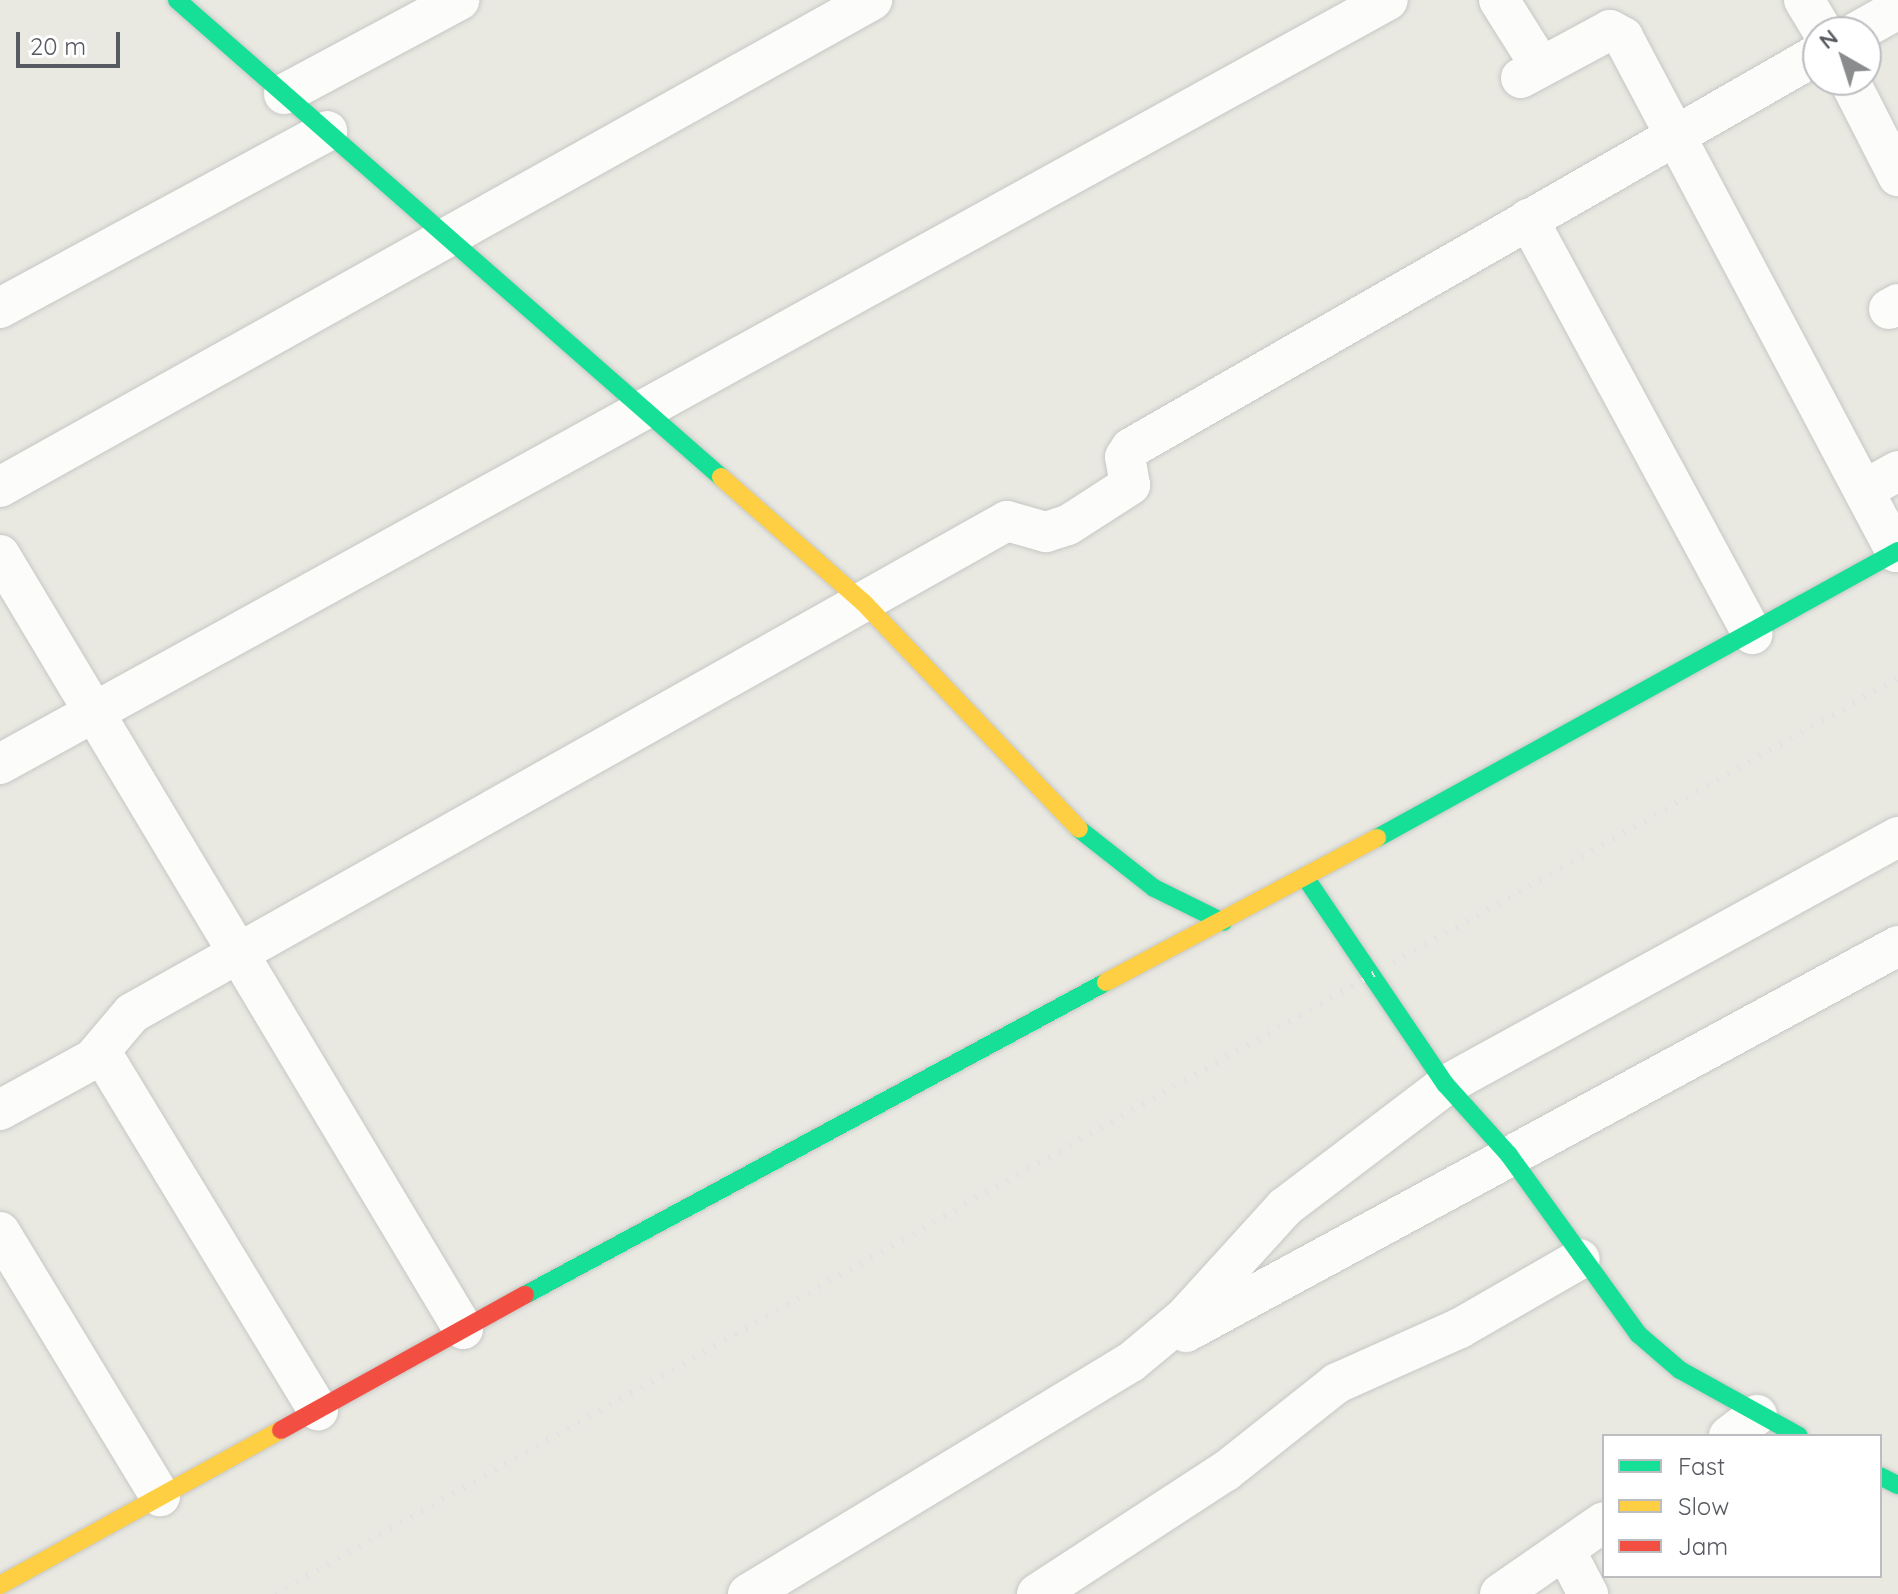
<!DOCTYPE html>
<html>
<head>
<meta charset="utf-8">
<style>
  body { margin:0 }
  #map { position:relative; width:1898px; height:1594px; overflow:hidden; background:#e9e9e2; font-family:Quicksand,sans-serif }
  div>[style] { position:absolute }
  .roads { filter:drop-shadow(0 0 2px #c6c6c5) drop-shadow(0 0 2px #c6c6c5) }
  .street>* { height:40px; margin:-20px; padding:0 20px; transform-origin:20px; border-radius:20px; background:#fcfcfb }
  .fast>* { height:18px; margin:-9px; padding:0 9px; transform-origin:9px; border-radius:9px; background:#16e098 }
  .slow>* { height:18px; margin:-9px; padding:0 9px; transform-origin:9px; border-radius:9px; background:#ffcf43 }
  .jam>* { height:18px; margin:-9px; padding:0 9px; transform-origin:9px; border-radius:9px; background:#f24e42 }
  .rail>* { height:6px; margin-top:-3px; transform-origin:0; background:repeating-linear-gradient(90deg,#e2e3e2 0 2px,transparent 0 12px) }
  span { translate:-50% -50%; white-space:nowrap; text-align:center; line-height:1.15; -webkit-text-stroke:7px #fff; paint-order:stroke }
  .legend { position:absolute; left:1602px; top:1434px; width:280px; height:144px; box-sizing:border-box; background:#fff; border:2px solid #bcbdc0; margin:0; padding:10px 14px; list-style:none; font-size:24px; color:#585a61 }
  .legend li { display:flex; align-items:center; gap:16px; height:40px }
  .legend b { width:40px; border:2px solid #bcbdc0 }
  .north { position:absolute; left:1802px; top:16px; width:80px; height:80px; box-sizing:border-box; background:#fff; border:2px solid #bcbdc0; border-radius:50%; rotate:321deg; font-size:22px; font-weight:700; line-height:32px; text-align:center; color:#585a61 }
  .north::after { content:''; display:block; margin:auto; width:28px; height:36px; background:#8b8c8e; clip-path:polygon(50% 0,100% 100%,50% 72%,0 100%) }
  .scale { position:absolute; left:16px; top:32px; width:104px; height:36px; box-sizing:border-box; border:4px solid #585a61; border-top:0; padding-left:10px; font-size:24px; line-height:28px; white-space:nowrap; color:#585a61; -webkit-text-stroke:6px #fff; paint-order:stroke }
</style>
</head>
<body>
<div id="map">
  <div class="roads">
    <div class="street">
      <i style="left:1499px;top:0;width:79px;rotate:57.9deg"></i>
      <i style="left:1804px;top:0;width:37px;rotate:59deg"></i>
      <i style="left:1857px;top:32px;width:47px;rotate:-29.3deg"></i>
      <i style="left:1521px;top:78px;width:101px;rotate:-28.3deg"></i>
      <i style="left:1610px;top:30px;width:15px;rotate:28deg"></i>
      <i style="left:1623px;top:37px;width:583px;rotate:62.07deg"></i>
      <i style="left:1849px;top:80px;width:108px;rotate:63deg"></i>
      <i style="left:284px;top:94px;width:199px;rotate:-28.2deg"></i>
      <i style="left:1528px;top:219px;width:472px;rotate:61.6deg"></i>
      <i style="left:0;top:308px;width:372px;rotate:-28.4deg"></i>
      <i style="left:1889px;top:309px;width:10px;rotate:-29deg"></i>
      <i style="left:0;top:487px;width:999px;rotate:-29.18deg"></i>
      <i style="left:1864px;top:490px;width:39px;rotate:-29deg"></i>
      <i style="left:0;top:555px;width:902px;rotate:59.11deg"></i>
      <i style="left:0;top:764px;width:1584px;rotate:-28.83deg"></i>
      <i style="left:101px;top:1052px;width:419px;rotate:58.8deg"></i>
      <i style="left:0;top:1110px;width:106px;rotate:-28.7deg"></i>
      <i style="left:93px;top:1059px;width:60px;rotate:-49.7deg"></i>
      <i style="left:132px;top:1013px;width:1004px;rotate:-29.35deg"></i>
      <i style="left:1007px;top:521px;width:41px;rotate:15.8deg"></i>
      <i style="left:1046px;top:532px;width:23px;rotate:-18deg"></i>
      <i style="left:1068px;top:525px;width:74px;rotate:-32.8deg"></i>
      <i style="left:1130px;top:485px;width:28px;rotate:-100deg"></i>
      <i style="left:1125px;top:457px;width:11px;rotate:-56deg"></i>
      <i style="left:1131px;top:448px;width:792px;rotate:-29.83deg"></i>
      <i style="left:0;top:1232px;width:309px;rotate:58.8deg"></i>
      <i style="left:1186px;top:1332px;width:810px;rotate:-28.46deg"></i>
      <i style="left:1729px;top:1436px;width:35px;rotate:-37deg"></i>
      <i style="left:1565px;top:1550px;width:50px;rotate:62.4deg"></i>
      <i style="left:748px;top:1594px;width:446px;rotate:-31.2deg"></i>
      <i style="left:1130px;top:1363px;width:72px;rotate:-39.9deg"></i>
      <i style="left:1185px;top:1317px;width:149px;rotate:-47.7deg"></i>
      <i style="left:1285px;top:1207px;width:202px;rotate:-37.2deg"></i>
      <i style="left:1446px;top:1085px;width:516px;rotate:-28.75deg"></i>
      <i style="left:1037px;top:1594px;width:225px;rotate:-33.1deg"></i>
      <i style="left:1226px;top:1471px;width:142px;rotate:-38.4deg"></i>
      <i style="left:1337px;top:1383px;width:135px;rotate:-24.1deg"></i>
      <i style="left:1460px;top:1328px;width:138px;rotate:-29.9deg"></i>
      <i style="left:1500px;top:1594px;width:126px;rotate:-34.7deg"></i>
    </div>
    <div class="fast">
      <i style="left:177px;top:0;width:724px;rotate:41.25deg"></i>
      <i style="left:1079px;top:829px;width:95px;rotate:38.2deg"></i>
      <i style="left:1154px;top:888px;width:77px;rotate:26.2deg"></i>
      <i style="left:1377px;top:838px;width:595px;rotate:-28.85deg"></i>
      <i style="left:1305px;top:877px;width:251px;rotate:55.9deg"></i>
      <i style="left:1446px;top:1085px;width:94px;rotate:48deg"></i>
      <i style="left:1509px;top:1155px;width:221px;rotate:54.2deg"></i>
      <i style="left:1638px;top:1334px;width:55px;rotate:40.6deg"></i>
      <i style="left:1680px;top:1370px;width:136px;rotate:29deg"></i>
      <i style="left:525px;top:1295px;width:660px;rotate:-28.31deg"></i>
      <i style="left:1880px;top:1476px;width:20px;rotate:27deg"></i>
    </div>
    <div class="slow">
      <i style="left:721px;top:477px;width:189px;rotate:41.4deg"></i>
      <i style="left:863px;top:602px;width:313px;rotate:46.4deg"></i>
      <i style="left:1106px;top:982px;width:307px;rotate:-28deg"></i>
      <i style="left:0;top:1585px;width:321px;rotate:-28.9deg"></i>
    </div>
    <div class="jam">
      <i style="left:281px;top:1430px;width:279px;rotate:-29deg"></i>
    </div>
  </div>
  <div class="rail">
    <i style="left:275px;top:1594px;width:1864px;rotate:-29.44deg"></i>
  </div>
  <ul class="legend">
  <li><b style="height:10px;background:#16e098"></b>Fast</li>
  <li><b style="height:10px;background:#ffcf43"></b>Slow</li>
  <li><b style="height:10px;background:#f24e42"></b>Jam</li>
  </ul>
  <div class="north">N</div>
  <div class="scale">20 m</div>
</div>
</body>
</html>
